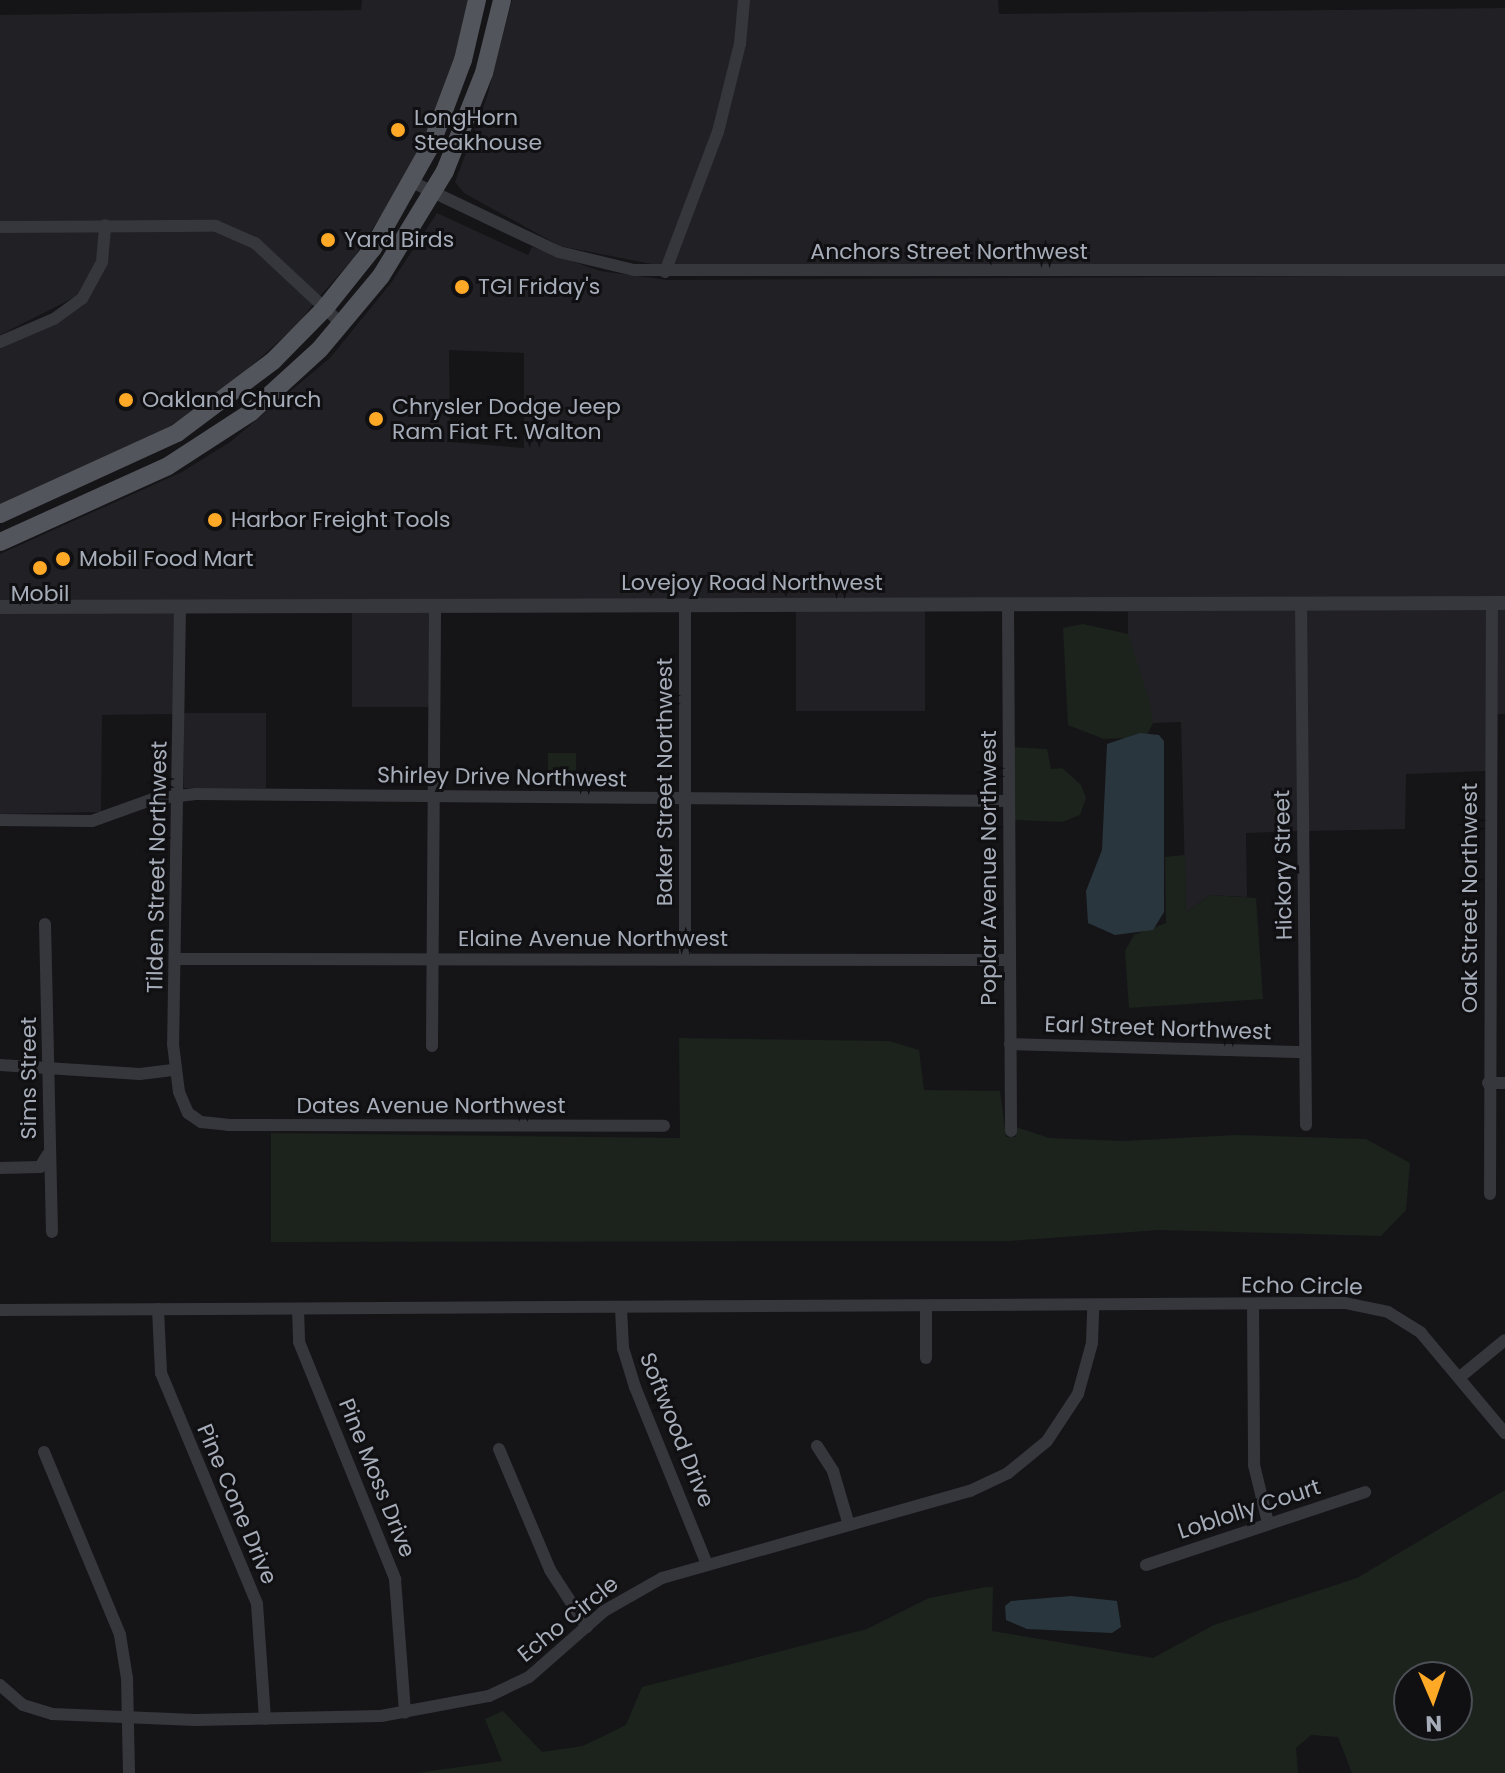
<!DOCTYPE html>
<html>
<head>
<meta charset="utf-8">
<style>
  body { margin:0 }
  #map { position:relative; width:1505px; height:1773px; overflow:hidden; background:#151518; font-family:Poppins,sans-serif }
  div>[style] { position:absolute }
  .built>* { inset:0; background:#212125; transform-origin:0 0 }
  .green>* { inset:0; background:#1b231c; transform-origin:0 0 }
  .water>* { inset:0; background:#2a363d }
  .minor>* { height:12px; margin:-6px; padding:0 6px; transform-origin:6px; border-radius:6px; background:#36373d }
  .tertiary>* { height:14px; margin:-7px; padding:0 7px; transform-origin:7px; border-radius:7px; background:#36373d }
  .primary>* { height:18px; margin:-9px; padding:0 9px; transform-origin:9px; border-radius:9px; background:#52555c }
  .dots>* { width:22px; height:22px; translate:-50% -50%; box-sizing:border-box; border:4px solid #101013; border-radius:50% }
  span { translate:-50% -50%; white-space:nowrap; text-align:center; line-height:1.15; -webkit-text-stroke:6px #101013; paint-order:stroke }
  .poi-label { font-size:22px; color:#a6adb9 }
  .left { translate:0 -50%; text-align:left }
  .street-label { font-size:22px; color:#a6adb9 }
  .north { position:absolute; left:1393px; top:1661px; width:80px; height:80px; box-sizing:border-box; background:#101013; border:2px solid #4c4f55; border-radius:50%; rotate:178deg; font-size:22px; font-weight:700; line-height:32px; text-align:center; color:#a6adb9 }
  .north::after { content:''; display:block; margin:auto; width:28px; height:36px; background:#ffa926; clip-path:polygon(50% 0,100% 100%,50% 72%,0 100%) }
</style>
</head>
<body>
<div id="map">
  <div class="built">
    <i style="clip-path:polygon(362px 0,468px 0,449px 81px,407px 175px,353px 259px,320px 296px,258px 238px,217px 220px,0 221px,0 15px,361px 10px)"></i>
    <i style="clip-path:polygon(512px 0,739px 0,735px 42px,713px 130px,662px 266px,560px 246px,464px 193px,455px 182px,487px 97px)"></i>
    <i style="clip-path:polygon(749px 0,998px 0,999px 14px,1505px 8px,1505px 264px,673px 266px,723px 133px,745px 46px)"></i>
    <i style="clip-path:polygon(evenodd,437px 213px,528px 255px,532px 247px,600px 271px,667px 280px,1505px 275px,1505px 597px,0 601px,0 554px,182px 472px,230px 442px,330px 358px,391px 283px,437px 213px,449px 350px,524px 353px,524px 448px,450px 442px,449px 350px)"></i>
    <i style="clip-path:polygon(99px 231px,97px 260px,79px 295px,0 335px,0 233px)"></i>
    <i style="clip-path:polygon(110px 231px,216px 232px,252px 248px,313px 304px,301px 321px,214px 400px,133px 448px,0 506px,0 348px,56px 324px,85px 304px,107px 264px)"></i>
    <i style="clip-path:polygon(1487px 609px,1486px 771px,1406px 774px,1405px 829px,1308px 831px,1306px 610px)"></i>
    <i style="left:1497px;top:609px;width:8px;height:105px"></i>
    <i style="clip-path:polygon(1296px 610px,1298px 831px,1246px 833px,1247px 897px,1210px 895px,1186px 912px,1181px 722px,1153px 723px,1128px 637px,1128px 612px,1013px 610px)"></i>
    <i style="left:796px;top:611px;width:129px;height:100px"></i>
    <i style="clip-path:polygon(175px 612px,174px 714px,102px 715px,101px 812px,0 814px,0 613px)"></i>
    <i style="left:352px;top:612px;width:78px;height:95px"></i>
    <i style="left:266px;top:713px;width:75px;height:82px;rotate:90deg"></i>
  </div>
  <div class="green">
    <i style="clip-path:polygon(1083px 624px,1128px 634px,1150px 703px,1153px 723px,1146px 737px,1104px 739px,1068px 725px,1063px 628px)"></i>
    <i style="clip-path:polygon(1013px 747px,1047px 749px,1051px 769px,1062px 768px,1081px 785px,1086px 798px,1080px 815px,1062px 822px,1013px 820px)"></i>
    <i style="left:576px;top:753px;width:29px;height:28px;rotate:90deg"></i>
    <i style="clip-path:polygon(1185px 855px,1186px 912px,1210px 895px,1256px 898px,1263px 999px,1129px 1008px,1125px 951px,1134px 935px,1166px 923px,1165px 857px)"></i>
    <i style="clip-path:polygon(679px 1038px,889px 1041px,919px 1050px,924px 1090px,1000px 1091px,1006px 1137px,1016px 1137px,1016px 1127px,1049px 1138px,1123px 1141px,1236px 1135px,1366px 1139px,1410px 1163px,1406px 1210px,1381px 1236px,1159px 1230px,1009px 1241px,271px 1242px,271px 1133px,680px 1138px)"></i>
    <i style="clip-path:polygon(evenodd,1505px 1490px,1505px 1773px,1352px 1773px,1338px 1737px,1311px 1735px,1296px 1748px,1298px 1773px,417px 1773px,502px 1761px,485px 1719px,503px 1711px,542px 1752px,583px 1746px,626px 1725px,642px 1687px,867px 1629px,929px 1598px,986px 1587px,993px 1587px,992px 1631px,1153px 1658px,1214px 1625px,1357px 1578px,1505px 1490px,1409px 1677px,1457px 1677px,1457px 1725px,1409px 1725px,1409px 1677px)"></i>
  </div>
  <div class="water">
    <i style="clip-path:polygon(1140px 733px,1159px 735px,1164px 741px,1164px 912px,1153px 930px,1115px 935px,1088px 923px,1086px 891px,1102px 850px,1107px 744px)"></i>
    <i style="clip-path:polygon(1071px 1596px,1117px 1601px,1121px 1627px,1112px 1633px,1027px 1629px,1006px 1620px,1005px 1606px,1011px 1601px)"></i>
  </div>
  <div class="minor">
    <i style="left:412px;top:182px;width:163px;rotate:25.5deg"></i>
    <i style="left:559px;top:252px;width:77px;rotate:13.5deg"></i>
    <i style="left:634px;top:270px;width:871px"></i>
    <i style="left:0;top:227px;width:216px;rotate:-0.3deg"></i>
    <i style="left:216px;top:226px;width:43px;rotate:23.6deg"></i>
    <i style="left:255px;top:243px;width:120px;rotate:43deg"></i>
    <i style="left:665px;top:272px;width:150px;rotate:-69.3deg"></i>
    <i style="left:718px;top:132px;width:91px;rotate:-76deg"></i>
    <i style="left:740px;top:44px;width:44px;rotate:-84.8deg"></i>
    <i style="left:0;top:342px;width:59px;rotate:-23.1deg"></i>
    <i style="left:54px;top:319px;width:34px;rotate:-36deg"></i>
    <i style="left:82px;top:299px;width:42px;rotate:-61.6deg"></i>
    <i style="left:102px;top:262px;width:37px;rotate:-85deg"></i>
    <i style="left:1301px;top:604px;width:521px;rotate:89.45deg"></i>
    <i style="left:1008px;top:605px;width:526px;rotate:89.67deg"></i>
    <i style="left:180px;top:606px;width:438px;rotate:90.9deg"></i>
    <i style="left:173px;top:1044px;width:48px;rotate:82.9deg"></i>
    <i style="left:179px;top:1092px;width:23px;rotate:67deg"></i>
    <i style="left:188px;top:1113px;width:16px;rotate:35deg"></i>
    <i style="left:201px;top:1122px;width:27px;rotate:6deg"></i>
    <i style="left:228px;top:1125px;width:436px;rotate:0.1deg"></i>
    <i style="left:0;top:820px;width:92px;rotate:0.6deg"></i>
    <i style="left:92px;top:821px;width:65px;rotate:-19.8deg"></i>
    <i style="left:153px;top:799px;width:43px;rotate:-6.6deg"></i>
    <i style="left:196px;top:794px;width:812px;rotate:0.49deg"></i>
    <i style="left:45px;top:924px;width:308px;rotate:88.7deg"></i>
    <i style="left:176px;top:959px;width:833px;rotate:0.07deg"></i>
    <i style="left:685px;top:959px;width:354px;rotate:-90deg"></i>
    <i style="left:1010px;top:1044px;width:295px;rotate:1.6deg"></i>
    <i style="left:432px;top:1046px;width:440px;rotate:-89.6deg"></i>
    <i style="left:0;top:1065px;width:140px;rotate:3.7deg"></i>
    <i style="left:140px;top:1074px;width:35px;rotate:-7deg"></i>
    <i style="left:1488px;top:1083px;width:17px"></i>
    <i style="left:0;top:1168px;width:40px;rotate:-1.4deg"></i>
    <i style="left:40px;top:1167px;width:15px;rotate:-58deg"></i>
    <i style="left:1490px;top:1194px;width:591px;rotate:-89.81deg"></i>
    <i style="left:1253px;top:1304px;width:161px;rotate:89.6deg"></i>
    <i style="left:1254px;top:1465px;width:60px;rotate:76.4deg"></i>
    <i style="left:621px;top:1308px;width:40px;rotate:87.1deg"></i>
    <i style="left:623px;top:1348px;width:41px;rotate:72.9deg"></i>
    <i style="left:635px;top:1387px;width:191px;rotate:67.9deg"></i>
    <i style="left:158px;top:1309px;width:64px;rotate:87.3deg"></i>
    <i style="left:161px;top:1373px;width:250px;rotate:67.4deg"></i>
    <i style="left:257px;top:1604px;width:115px;rotate:86deg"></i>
    <i style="left:298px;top:1309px;width:33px;rotate:88deg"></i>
    <i style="left:299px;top:1342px;width:256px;rotate:67.9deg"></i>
    <i style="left:395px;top:1579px;width:134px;rotate:85.7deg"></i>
    <i style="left:0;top:1310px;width:1345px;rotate:-0.3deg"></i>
    <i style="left:1345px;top:1303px;width:44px;rotate:11.8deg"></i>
    <i style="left:1388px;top:1312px;width:39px;rotate:32deg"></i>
    <i style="left:1421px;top:1333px;width:131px;rotate:50deg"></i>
    <i style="left:926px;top:1358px;width:52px;rotate:-90deg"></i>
    <i style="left:1460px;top:1377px;width:58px;rotate:-39.4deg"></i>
    <i style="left:817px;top:1446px;width:30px;rotate:57deg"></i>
    <i style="left:833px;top:1471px;width:56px;rotate:73.5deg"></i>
    <i style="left:499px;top:1449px;width:131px;rotate:67.1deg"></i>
    <i style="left:550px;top:1570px;width:68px;rotate:57deg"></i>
    <i style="left:44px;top:1452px;width:198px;rotate:67.4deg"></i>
    <i style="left:120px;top:1635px;width:44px;rotate:80.8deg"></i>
    <i style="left:127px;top:1678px;width:95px;rotate:88.8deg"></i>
    <i style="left:1146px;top:1565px;width:231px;rotate:-18.4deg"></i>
    <i style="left:0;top:1685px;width:30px;rotate:41deg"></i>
    <i style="left:23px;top:1705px;width:30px;rotate:17deg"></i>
    <i style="left:52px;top:1714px;width:143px;rotate:2.4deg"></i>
    <i style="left:195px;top:1720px;width:186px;rotate:-1.2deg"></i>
    <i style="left:381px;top:1716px;width:110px;rotate:-10.5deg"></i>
    <i style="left:489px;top:1696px;width:44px;rotate:-25.4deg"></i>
    <i style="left:529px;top:1677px;width:100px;rotate:-41.3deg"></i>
    <i style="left:604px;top:1611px;width:67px;rotate:-29.6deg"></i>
    <i style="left:662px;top:1578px;width:320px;rotate:-15.8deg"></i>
    <i style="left:970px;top:1491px;width:42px;rotate:-25.3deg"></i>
    <i style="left:1008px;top:1473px;width:50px;rotate:-39.4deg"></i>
    <i style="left:1047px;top:1441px;width:56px;rotate:-56.6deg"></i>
    <i style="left:1078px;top:1394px;width:53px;rotate:-74.6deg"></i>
    <i style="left:1092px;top:1343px;width:38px;rotate:-88deg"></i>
  </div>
  <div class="tertiary">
    <i style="left:0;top:607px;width:1505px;rotate:-0.15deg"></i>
  </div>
  <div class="primary">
    <i style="left:0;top:514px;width:195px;rotate:-24.6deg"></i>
    <i style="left:177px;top:433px;width:120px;rotate:-36.9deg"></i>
    <i style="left:273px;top:361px;width:74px;rotate:-45.5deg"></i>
    <i style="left:325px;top:308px;width:77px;rotate:-51.3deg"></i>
    <i style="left:373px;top:248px;width:118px;rotate:-60.6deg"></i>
    <i style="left:431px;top:145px;width:91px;rotate:-69.4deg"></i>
    <i style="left:463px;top:60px;width:62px;rotate:-76.9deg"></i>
    <i style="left:0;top:542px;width:184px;rotate:-24.3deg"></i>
    <i style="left:168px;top:466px;width:99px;rotate:-33deg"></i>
    <i style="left:251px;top:412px;width:93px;rotate:-42.4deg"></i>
    <i style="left:320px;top:349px;width:95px;rotate:-50.1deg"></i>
    <i style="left:381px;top:276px;width:123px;rotate:-58.6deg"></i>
    <i style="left:445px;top:171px;width:105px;rotate:-68.3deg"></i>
    <i style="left:484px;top:73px;width:75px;rotate:-76.1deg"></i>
  </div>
  <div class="dots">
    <i style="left:398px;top:130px;background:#ffa926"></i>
    <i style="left:328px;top:240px;background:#ffa926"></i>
    <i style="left:462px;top:287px;background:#ffa926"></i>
    <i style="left:126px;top:400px;background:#ffa926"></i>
    <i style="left:376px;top:419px;background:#ffa926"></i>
    <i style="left:215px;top:520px;background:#ffa926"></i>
    <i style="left:63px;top:559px;background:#ffa926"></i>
    <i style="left:40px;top:568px;background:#ffa926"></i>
  </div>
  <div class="poi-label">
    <span class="left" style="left:414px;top:130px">LongHorn<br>Steakhouse</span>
    <span class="left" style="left:344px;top:240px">Yard Birds</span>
    <span class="left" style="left:478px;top:287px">TGI Friday's</span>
    <span class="left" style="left:142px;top:400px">Oakland Church</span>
    <span class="left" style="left:392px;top:419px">Chrysler Dodge Jeep<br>Ram Fiat Ft. Walton</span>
    <span class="left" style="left:231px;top:520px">Harbor Freight Tools</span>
    <span class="left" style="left:79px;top:559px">Mobil Food Mart</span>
    <span style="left:40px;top:594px">Mobil</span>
  </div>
  <div class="street-label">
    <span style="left:949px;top:252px">Anchors Street Northwest</span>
    <span style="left:752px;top:583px">Lovejoy Road Northwest</span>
    <span style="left:502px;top:777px;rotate:1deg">Shirley Drive Northwest</span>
    <span style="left:665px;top:782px;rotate:-90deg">Baker Street Northwest</span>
    <span style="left:1283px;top:865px;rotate:-91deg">Hickory Street</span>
    <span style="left:157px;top:867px;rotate:-89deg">Tilden Street Northwest</span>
    <span style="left:989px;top:868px;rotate:-90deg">Poplar Avenue Northwest</span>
    <span style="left:1470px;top:898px;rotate:-90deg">Oak Street Northwest</span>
    <span style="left:593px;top:939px">Elaine Avenue Northwest</span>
    <span style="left:1158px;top:1028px;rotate:2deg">Earl Street Northwest</span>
    <span style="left:29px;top:1078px;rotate:-90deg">Sims Street</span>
    <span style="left:431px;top:1106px">Dates Avenue Northwest</span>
    <span style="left:1302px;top:1286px;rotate:1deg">Echo Circle</span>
    <span style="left:677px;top:1430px;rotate:68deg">Softwood Drive</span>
    <span style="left:377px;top:1478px;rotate:68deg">Pine Moss Drive</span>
    <span style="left:237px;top:1504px;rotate:67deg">Pine Cone Drive</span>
    <span style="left:1249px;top:1509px;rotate:-18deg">Loblolly Court</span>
    <span style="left:568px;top:1619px;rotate:-39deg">Echo Circle</span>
  </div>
  <div class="north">N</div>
</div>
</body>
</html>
